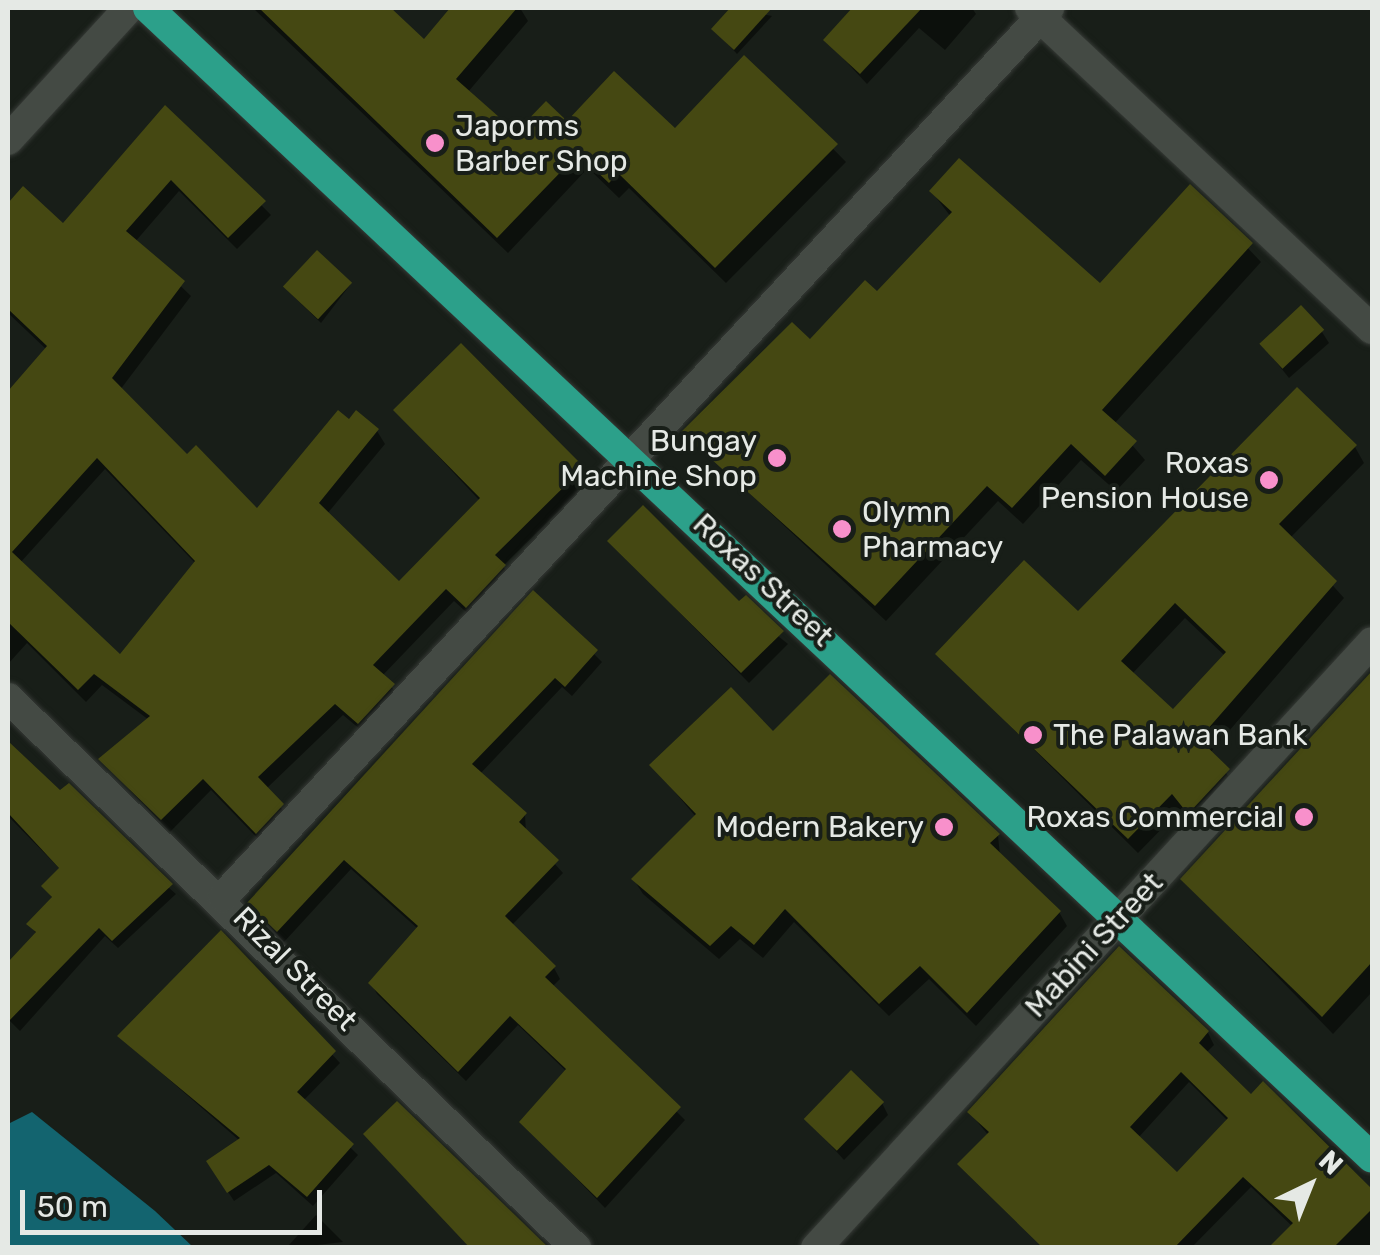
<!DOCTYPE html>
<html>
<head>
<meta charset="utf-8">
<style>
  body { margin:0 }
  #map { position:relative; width:1380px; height:1255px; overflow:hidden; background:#181e18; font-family:Rubik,sans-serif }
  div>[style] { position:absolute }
  .water>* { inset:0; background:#13646f }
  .shadow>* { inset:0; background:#0007 }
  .building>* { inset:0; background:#454812; transform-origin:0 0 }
  .roads { filter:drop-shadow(0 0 2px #363a36) drop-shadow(0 0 2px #363a36) }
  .minor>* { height:30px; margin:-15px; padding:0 15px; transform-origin:15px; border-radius:15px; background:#444a44 }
  .major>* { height:30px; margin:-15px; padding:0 15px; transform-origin:15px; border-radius:15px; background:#2ca08a }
  .dots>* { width:28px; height:28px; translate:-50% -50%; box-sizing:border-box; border:5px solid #181e18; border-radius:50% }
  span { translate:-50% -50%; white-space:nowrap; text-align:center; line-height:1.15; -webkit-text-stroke:8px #181e18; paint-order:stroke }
  .poi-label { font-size:30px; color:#e5e9e5 }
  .left { translate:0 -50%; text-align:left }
  .right { translate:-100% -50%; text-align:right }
  .street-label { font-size:30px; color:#e5e9e5 }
  .frame { position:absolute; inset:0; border:10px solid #e5e9e5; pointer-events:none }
  .north { position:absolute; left:1260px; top:1135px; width:100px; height:100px; -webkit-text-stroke:8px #181e18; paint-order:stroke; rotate:43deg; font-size:28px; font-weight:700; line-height:40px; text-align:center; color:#e5e9e5 }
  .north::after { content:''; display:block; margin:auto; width:35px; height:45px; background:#e5e9e5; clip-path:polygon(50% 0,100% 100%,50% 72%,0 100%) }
  .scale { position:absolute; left:20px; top:1190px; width:302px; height:45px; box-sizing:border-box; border:5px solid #e5e9e5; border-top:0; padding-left:12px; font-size:30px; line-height:35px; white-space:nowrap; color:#e5e9e5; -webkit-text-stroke:8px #181e18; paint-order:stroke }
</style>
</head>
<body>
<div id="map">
  <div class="water">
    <i style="clip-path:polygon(32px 1112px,155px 1211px,193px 1247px,8px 1247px,8px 1124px)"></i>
  </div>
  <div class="shadow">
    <i style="clip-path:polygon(253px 8px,387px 8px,424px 42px,453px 8px,520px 8px,528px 21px,468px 92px,516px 136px,567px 124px,675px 131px,744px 58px,846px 162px,726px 283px,629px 188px,619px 198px,588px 168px,508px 253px)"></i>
    <i style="clip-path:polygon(734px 8px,772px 16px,737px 54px,714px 29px)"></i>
    <i style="clip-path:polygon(855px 8px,972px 8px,976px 14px,945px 50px,919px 28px,867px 84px,826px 40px)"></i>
    <i style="clip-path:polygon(evenodd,166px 109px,271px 215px,237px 249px,179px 191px,135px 242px,191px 296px,120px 390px,187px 457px,257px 512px,349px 422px,377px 431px,385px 444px,327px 514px,399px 584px,480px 501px,396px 411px,582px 468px,589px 481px,503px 566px,511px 579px,474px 619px,454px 601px,382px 676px,401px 698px,367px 735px,343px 715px,266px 789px,289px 818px,264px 845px,211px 790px,170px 832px,101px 760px,149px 720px,102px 685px,86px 702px,27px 643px,8px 664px,8px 485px,25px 468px,8px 452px,8px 395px,47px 350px,8px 313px,8px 207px,23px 190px,63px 227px,166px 109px,105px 469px,196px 564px,120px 658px,20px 563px,105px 469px)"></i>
    <i style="clip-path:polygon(1190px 187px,1261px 262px,1114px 424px,1145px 460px,1116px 491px,1081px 460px,1023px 524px,998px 501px,886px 621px,684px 432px,877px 295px,951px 217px,932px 192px,1100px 287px)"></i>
    <i style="clip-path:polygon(350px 285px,321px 323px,288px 291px)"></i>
    <i style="clip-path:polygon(1322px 332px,1329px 343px,1289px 378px,1261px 343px)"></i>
    <i style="clip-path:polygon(evenodd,1355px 447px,1364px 463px,1290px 538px,1344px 598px,1210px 753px,1237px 787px,1199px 828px,1182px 808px,1138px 853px,938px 654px,1078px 615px,1355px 447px,1185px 618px,1225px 656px,1173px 712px,1132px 674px,1185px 618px)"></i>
    <i style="clip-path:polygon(610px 542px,739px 605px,788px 644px,749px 683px)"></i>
    <i style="clip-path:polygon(534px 594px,602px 662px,572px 696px,562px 687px,480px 774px,525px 815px,526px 832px,563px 873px,511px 926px,554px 968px,560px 979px,552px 987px,685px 1120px,605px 1208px,522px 1122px,567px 1072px,518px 1025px,466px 1081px,377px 994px,371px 983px,418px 929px,351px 869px,284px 942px,250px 904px)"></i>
    <i style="clip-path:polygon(1372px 683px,1372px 992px,1333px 1034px,1183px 879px)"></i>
    <i style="clip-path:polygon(773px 734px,998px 835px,1000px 856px,1059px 912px,1067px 926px,976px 1026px,929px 979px,889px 1016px,794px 922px,763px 958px,740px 939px,719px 959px,643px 894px,634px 880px,696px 817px,652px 765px)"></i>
    <i style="clip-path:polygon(22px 757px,176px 894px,118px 948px,105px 936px,20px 1031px,8px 1019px,8px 966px,37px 935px,30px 924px,53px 899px,44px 886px,61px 870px,8px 816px,8px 772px)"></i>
    <i style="clip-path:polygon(221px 934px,340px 1063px,303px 1101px,358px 1155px,313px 1206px,276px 1173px,234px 1201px,215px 1172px,240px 1141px,120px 1037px)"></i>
    <i style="clip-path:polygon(evenodd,1208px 1033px,1214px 1045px,1206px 1053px,1251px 1097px,1263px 1085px,1372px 1200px,1372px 1248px,1277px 1248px,1293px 1227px,1251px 1187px,1191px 1248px,1044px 1248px,961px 1164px,989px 1136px,970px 1113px,1208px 1033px,1189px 1082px,1228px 1121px,1177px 1176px,1138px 1138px,1189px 1082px)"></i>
    <i style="clip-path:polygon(882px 1103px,888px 1115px,844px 1160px,807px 1119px)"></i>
    <i style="clip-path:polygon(316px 1215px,343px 1242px,291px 1248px,289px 1245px)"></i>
  </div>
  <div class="building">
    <i style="clip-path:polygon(259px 8px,391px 8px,424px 39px,450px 8px,517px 8px,456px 79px,516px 132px,546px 101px,567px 121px,614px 71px,675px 128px,744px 55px,838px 144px,715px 268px,618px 173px,609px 183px,578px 154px,497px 238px)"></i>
    <i style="clip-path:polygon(730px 8px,772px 8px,734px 50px,711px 29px)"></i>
    <i style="clip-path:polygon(852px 8px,922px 8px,860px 74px,823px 40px)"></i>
    <i style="clip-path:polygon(evenodd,165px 105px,266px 201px,228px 238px,171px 180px,126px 231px,185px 281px,112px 378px,187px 454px,196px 445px,257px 508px,338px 410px,349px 419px,356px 410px,379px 429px,319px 503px,399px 581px,480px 498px,393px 410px,461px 343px,584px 467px,495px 555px,506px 565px,466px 608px,446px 589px,373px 665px,395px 684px,358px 724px,335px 704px,258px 777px,284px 804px,256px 834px,203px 779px,161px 820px,98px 759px,150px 716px,94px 674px,78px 690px,8px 622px,8px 391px,47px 346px,8px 309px,8px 203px,23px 186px,63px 223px,165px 105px,97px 458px,195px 561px,120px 654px,12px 552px,97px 458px)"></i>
    <i style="clip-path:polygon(959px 158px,1100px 283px,1190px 184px,1253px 243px,1102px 410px,1137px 441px,1105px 476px,1071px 444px,1012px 508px,987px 486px,875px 606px,681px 432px,792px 322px,810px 339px,865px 280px,877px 291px,952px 212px,929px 191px)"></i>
    <i style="left:317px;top:250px;width:48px;height:50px;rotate:43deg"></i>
    <i style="left:1301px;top:305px;width:34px;height:57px;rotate:47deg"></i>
    <i style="clip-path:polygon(evenodd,1297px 387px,1357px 445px,1279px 524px,1337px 581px,1199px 739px,1230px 769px,1188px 814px,1172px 794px,1128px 839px,935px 654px,1024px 560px,1078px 611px,1297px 387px,1175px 603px,1226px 652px,1173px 709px,1121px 661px,1175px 603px)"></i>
    <i style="clip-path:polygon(643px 505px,739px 601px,746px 595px,784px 631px,741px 673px,607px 541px)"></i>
    <i style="clip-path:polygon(533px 590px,598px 650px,565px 687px,555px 678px,472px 764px,527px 813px,519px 822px,559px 860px,505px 916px,556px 966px,545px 977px,681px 1107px,597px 1198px,519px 1122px,566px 1069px,510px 1016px,458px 1072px,368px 983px,418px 926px,344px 860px,277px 932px,247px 903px)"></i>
    <i style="clip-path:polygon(1372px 671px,1372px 962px,1322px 1017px,1180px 879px)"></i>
    <i style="clip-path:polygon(830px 674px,1000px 834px,990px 843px,1061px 911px,967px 1013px,920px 966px,879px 1004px,785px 909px,754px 945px,731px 926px,710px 946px,631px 879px,696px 814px,649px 765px,731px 687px,773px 731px)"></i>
    <i style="clip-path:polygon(8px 741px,60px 790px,69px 783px,173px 884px,112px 941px,99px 928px,8px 1022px,8px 962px,36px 932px,26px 924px,52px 897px,41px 886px,59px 868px,8px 813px)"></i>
    <i style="clip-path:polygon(221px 930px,336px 1051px,297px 1092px,354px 1144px,307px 1197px,269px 1165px,227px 1193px,206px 1161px,240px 1138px,117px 1036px)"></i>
    <i style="clip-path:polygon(evenodd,1119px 946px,1209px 1031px,1199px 1043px,1251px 1094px,1263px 1081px,1372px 1189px,1372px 1209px,1333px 1248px,1268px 1248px,1293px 1223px,1243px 1177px,1174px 1248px,1043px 1248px,957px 1164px,989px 1132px,967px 1112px,1119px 946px,1181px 1072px,1228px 1118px,1177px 1172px,1130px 1127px,1181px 1072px)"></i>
    <i style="left:851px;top:1070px;width:46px;height:68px;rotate:44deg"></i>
    <i style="clip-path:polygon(397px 1101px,549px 1248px,470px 1248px,363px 1134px)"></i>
  </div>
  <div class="roads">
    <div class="minor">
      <i style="left:1030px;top:8px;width:469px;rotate:43.2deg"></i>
      <i style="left:8px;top:140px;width:179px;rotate:-47.5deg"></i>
      <i style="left:8px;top:698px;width:791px;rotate:44.08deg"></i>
      <i style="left:223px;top:897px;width:1214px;rotate:-47.1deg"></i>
      <i style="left:816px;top:1248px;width:822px;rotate:-47.46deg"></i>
    </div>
    <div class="major">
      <i style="left:148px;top:8px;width:1679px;rotate:43.21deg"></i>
    </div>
  </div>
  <div class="dots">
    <i style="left:435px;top:143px;background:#f890cb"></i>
    <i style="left:777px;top:458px;background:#f890cb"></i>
    <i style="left:1269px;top:480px;background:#f890cb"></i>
    <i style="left:842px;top:529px;background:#f890cb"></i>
    <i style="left:1033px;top:735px;background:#f890cb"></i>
    <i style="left:1304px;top:817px;background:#f890cb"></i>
    <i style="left:944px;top:827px;background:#f890cb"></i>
  </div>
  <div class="poi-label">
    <span class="left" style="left:455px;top:143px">Japorms<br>Barber Shop</span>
    <span class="right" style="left:757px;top:458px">Bungay<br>Machine Shop</span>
    <span class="right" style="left:1249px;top:480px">Roxas<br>Pension House</span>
    <span class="left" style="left:862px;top:529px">Olymn<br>Pharmacy</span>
    <span class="left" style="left:1053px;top:735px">The Palawan Bank</span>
    <span class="right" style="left:1284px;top:817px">Roxas Commercial</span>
    <span class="right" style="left:924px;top:827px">Modern Bakery</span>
  </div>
  <div class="street-label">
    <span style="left:763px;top:580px;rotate:43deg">Roxas Street</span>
    <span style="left:1094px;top:945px;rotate:-47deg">Mabini Street</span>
    <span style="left:295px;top:969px;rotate:45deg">Rizal Street</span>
  </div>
  <div class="frame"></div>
  <div class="north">N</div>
  <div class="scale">50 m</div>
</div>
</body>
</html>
